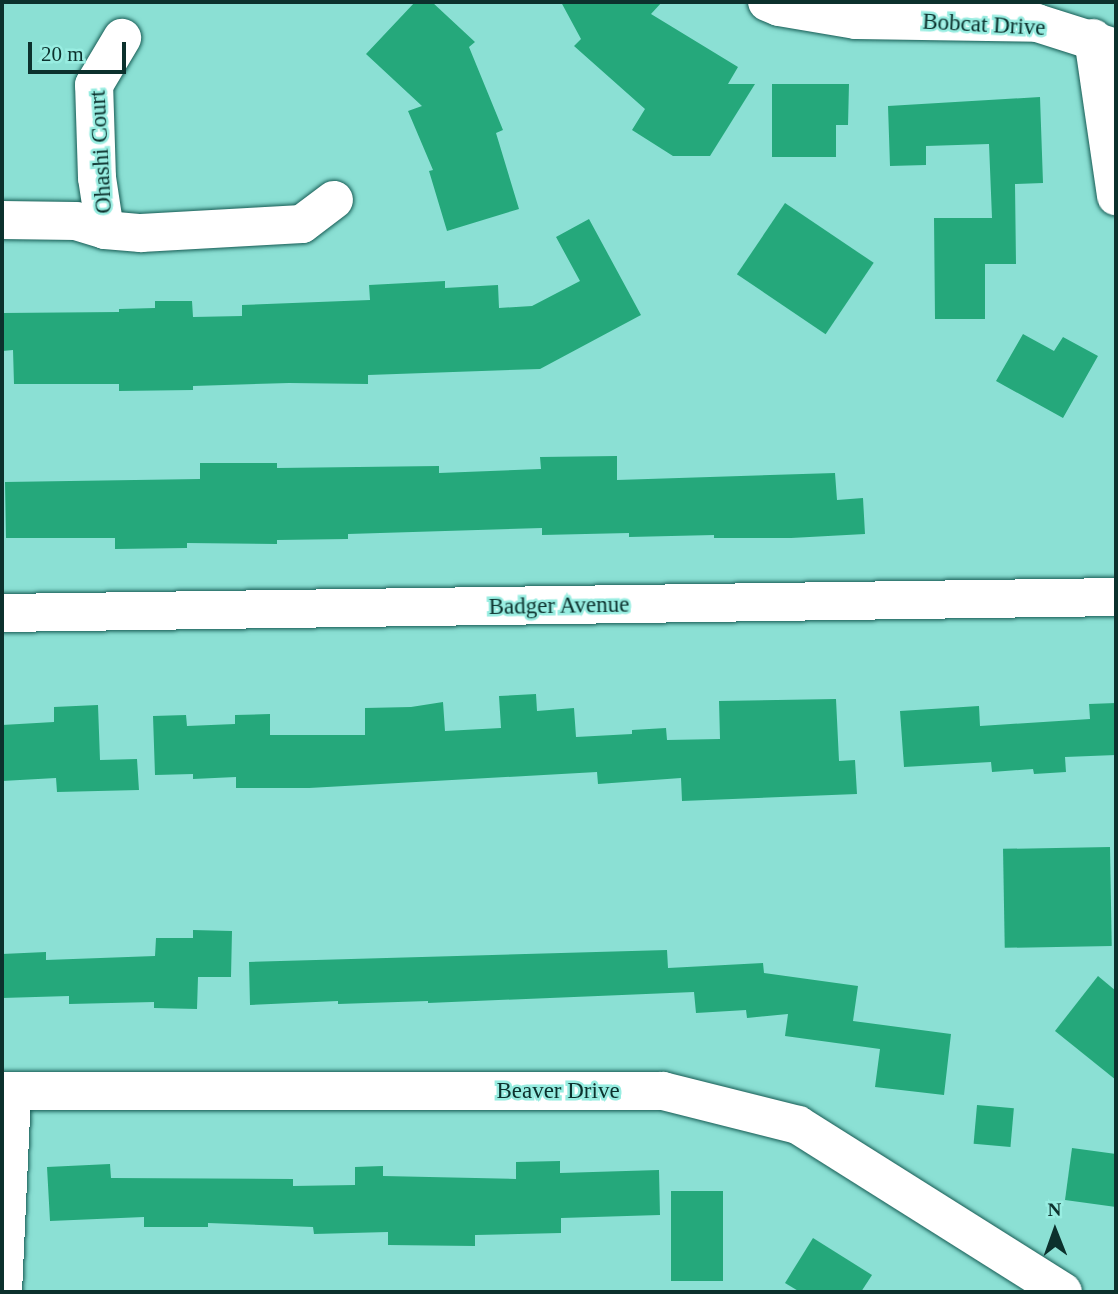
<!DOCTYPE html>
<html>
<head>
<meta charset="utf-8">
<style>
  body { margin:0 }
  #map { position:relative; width:1118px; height:1294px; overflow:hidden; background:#8be0d4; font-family:Georgia,serif }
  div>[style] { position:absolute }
  .building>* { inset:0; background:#25a87b; transform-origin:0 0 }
  .roads { filter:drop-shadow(0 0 2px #165b54) drop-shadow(0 0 2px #165b54) }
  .minor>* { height:38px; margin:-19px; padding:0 19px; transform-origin:19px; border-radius:19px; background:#fff }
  span { translate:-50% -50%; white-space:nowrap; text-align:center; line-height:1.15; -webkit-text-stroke:5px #98ede1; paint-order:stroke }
  .street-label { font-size:23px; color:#0c312d }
  .frame { position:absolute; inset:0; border:4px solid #0c312d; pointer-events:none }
  .north { position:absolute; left:1020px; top:1196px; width:70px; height:70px; -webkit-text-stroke:5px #98ede1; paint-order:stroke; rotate:359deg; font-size:19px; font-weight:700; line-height:28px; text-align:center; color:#0c312d }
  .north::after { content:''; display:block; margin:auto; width:24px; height:32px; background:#0c312d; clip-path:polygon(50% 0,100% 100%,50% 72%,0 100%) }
  .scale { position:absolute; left:28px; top:42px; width:98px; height:32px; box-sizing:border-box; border:4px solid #0c312d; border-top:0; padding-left:9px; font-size:21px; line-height:24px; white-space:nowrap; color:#0c312d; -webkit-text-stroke:5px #98ede1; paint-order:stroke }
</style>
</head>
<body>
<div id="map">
  <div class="building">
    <i style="clip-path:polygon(415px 2px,432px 2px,475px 42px,469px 47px,503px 130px,496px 133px,519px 209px,447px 231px,429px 171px,433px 170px,408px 111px,422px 106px,366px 54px)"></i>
    <i style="clip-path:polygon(561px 2px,662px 2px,651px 14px,738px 67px,728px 84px,755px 84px,710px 156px,673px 156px,632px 130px,645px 109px,574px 46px,581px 39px)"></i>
    <i style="clip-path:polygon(772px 84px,849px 84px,848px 125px,836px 125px,836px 157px,772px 157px)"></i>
    <i style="clip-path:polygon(1040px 97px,1043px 183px,1015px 184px,1016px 264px,985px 264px,985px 319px,935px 319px,934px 218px,992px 218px,989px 144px,926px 146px,926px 165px,890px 166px,888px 106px)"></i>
    <i style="left:785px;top:203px;width:107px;height:86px;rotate:34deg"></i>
    <i style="clip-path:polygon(589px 219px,641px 315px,540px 369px,368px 375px,368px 384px,289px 383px,193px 386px,193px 390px,119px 391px,119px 384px,14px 384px,13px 350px,2px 351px,2px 313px,119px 312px,119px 309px,155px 308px,155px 301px,192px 301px,193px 317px,242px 316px,242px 305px,370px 300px,369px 285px,445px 281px,445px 288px,498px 285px,499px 308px,532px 306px,580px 281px,556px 237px)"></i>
    <i style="clip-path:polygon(1023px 334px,1054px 351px,1063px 337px,1098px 356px,1063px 418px,996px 381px)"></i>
    <i style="clip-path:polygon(617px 456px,617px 480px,835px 473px,837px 500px,863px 498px,865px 534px,791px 538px,714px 538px,714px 535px,629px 537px,629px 533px,542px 535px,542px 528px,348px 534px,348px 539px,277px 540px,277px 544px,187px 543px,187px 548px,115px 549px,115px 538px,6px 538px,5px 482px,200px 479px,200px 463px,277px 463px,277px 468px,439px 466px,439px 473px,541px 469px,540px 457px)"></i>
    <i style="clip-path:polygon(536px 694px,537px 711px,574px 708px,576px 737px,632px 734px,632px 730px,666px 728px,667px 740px,720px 739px,719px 701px,836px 699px,839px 761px,855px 760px,857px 794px,682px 801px,681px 778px,598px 784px,597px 772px,309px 788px,236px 788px,236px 777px,193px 779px,193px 774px,155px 775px,153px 716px,186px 715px,187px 726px,235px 724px,235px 715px,270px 714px,270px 735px,365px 735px,365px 708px,411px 707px,443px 702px,445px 731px,501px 728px,499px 696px)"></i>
    <i style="clip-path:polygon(1116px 703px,1116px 755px,1065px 757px,1066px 772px,1034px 774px,1033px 769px,992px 772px,991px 762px,904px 767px,900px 711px,979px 706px,980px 726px,1090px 719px,1089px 704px)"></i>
    <i style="clip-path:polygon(98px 705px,100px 760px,137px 759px,139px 790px,57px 792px,56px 778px,2px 781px,2px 725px,54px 722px,54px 707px)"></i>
    <i style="left:1110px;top:847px;width:99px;height:107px;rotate:89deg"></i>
    <i style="clip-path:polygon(193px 930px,232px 931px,231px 977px,198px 977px,197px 1009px,154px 1008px,154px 1002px,69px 1004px,69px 996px,2px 998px,2px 954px,46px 952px,46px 960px,155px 956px,156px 938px,193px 938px)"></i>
    <i style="clip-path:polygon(667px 950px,668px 968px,763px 963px,764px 973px,858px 986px,853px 1021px,951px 1034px,944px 1095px,875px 1087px,880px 1049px,785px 1036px,788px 1014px,747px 1018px,746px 1010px,696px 1013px,694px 992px,428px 1003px,428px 1001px,338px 1004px,338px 1001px,250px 1005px,249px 962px)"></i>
    <i style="clip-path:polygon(1098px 976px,1116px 991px,1116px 1080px,1055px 1031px)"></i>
    <i style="left:977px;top:1105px;width:37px;height:39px;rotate:5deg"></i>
    <i style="clip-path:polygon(1072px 1148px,1116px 1154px,1116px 1207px,1065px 1200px)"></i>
    <i style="clip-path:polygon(560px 1161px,560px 1173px,659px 1170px,660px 1215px,561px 1218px,561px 1233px,475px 1235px,475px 1246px,388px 1245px,388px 1232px,314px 1234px,313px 1227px,208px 1223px,208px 1227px,144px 1227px,144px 1217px,50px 1221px,47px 1167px,110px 1164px,111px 1178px,293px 1179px,293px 1186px,355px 1185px,355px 1167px,383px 1166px,383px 1176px,516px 1179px,516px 1162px)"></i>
    <i style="left:723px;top:1191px;width:90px;height:52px;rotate:90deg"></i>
    <i style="clip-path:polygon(813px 1238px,872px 1275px,861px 1292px,800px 1292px,785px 1283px)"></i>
  </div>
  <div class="roads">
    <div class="minor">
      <i style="left:767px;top:2px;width:13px;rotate:23deg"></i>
      <i style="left:779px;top:7px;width:78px;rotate:9.6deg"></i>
      <i style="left:856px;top:20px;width:181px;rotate:0.9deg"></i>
      <i style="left:1037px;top:23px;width:83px;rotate:17.6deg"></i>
      <i style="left:1093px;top:38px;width:160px;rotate:81.7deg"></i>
      <i style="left:2px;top:220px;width:74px;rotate:0.8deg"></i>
      <i style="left:76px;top:221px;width:30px;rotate:17deg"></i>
      <i style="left:105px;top:230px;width:36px;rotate:5deg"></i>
      <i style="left:141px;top:233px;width:161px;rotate:-3.2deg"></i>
      <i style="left:302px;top:224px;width:40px;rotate:-37deg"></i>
      <i style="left:105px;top:230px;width:53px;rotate:-98.7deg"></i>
      <i style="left:97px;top:178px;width:93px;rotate:-91.8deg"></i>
      <i style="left:94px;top:85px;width:55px;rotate:-59.2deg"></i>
      <i style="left:2px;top:613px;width:1114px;rotate:-0.82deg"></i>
      <i style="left:2px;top:1091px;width:661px"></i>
      <i style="left:663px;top:1091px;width:139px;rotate:14.1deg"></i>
      <i style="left:798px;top:1125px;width:313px;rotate:32.2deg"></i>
      <i style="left:3px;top:1292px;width:201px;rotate:-87.4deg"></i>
    </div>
  </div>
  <div class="street-label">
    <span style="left:984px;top:25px;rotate:3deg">Bobcat Drive</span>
    <span style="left:101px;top:152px;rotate:-93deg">Ohashi Court</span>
    <span style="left:559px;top:606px;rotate:-1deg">Badger Avenue</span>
    <span style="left:558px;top:1091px">Beaver Drive</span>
  </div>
  <div class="frame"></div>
  <div class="north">N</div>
  <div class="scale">20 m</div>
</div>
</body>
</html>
